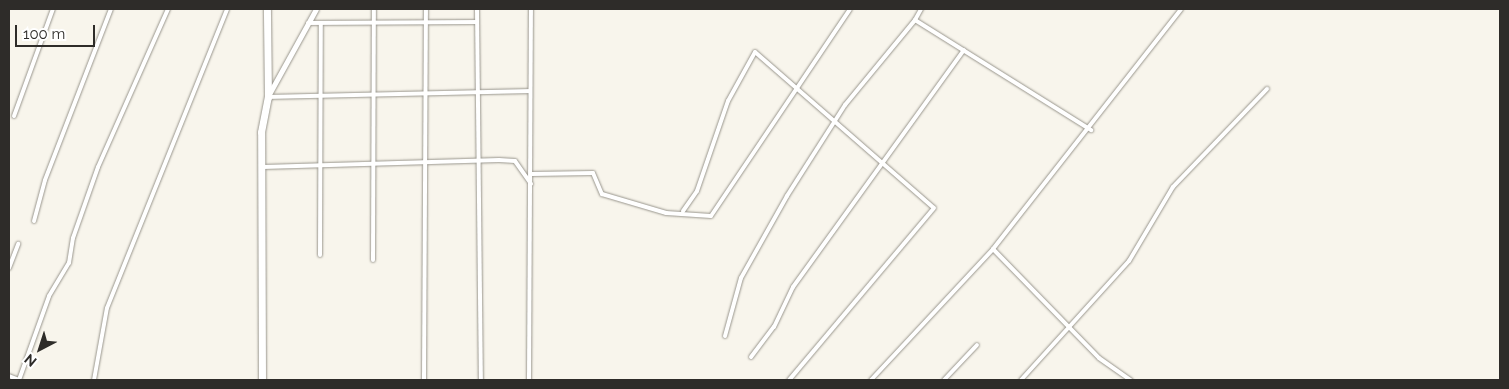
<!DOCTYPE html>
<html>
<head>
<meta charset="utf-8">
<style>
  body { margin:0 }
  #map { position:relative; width:1509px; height:389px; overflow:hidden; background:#f8f5ec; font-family:Raleway,sans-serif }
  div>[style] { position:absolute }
  .roads { filter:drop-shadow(0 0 1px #99968d) drop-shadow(0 0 1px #99968d) }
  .minor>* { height:4px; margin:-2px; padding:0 2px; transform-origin:2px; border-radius:2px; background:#fff }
  .tertiary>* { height:5px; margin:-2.5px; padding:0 2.5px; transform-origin:2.5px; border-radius:2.5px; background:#fff }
  .trunk>* { height:7px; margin:-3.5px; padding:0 3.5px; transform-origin:3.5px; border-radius:3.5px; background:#fff }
  span { translate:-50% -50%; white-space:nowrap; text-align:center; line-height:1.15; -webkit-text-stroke:4px #fff; paint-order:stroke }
  .frame { position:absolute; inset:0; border:10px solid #2e2c29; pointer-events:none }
  .north { position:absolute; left:15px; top:324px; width:50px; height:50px; -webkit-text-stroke:4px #fff; paint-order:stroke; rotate:220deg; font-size:14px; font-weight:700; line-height:20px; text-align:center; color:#2e2c29 }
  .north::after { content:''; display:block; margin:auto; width:18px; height:22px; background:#2e2c29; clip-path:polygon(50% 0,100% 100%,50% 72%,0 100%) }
  .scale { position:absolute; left:15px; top:25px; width:80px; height:22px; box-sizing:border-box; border:2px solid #2e2c29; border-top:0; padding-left:6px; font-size:15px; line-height:18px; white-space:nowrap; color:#2e2c29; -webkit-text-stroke:4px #fff; paint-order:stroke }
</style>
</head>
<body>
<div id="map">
  <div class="roads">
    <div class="minor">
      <i style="left:477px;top:9px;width:371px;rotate:89.4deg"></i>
      <i style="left:915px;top:20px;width:13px;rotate:-61deg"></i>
      <i style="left:308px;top:23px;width:168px;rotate:-0.3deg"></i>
      <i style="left:268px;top:97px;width:262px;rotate:-1.3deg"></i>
      <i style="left:14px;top:116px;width:114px;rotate:-70deg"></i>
      <i style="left:263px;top:167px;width:236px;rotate:-1.7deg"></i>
      <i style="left:499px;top:160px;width:16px;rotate:4deg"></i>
      <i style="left:515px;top:161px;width:28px;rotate:55deg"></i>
      <i style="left:532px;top:174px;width:61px;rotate:-0.9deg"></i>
      <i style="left:593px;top:173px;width:23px;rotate:67deg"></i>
      <i style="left:602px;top:194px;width:67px;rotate:16.5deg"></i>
      <i style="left:666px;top:213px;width:45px;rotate:3.8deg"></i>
      <i style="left:711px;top:216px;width:249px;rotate:-56.1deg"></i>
      <i style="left:683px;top:211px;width:24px;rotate:-55deg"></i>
      <i style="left:697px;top:191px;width:95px;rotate:-71deg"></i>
      <i style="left:728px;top:101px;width:56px;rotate:-61.1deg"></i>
      <i style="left:755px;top:52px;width:237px;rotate:41.1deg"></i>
      <i style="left:934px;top:208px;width:225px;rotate:130.1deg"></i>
      <i style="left:34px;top:221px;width:42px;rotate:-75deg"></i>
      <i style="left:45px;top:180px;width:183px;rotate:-68.9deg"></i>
      <i style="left:993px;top:249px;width:152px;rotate:45.8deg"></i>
      <i style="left:1099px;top:358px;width:39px;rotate:35deg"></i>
      <i style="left:320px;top:255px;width:231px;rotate:-89.8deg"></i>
      <i style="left:373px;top:260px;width:251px;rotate:-89.8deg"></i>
      <i style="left:9px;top:268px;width:26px;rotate:-69deg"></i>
      <i style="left:725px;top:336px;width:60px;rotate:-74.6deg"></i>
      <i style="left:741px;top:278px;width:94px;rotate:-60.7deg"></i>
      <i style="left:787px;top:196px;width:108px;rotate:-57.5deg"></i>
      <i style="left:845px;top:105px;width:110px;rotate:-50.5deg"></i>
      <i style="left:915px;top:20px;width:208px;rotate:32deg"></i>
      <i style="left:751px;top:357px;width:38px;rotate:-53deg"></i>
      <i style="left:774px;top:327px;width:44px;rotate:-64.6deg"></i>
      <i style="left:793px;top:287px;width:292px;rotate:-54.2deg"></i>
      <i style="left:9px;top:376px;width:11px;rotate:22deg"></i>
      <i style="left:19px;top:380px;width:89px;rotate:-70.3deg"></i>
      <i style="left:49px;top:296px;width:39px;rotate:-59deg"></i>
      <i style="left:69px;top:263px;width:25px;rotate:-81deg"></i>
      <i style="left:73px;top:238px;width:75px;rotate:-70.6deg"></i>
      <i style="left:98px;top:167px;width:173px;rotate:-66.1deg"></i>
      <i style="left:94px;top:380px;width:73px;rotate:-79.8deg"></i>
      <i style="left:107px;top:308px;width:322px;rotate:-68.1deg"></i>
      <i style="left:424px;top:380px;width:371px;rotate:-89.7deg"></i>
      <i style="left:529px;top:380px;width:371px;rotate:-89.7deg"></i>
      <i style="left:871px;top:380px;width:179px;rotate:-47deg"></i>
      <i style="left:993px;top:249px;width:305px;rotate:-51.9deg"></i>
      <i style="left:944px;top:380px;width:48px;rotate:-46.7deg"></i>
      <i style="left:1021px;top:380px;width:161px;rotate:-47.8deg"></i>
      <i style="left:1129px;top:261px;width:86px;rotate:-59.3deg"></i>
      <i style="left:1173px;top:187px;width:136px;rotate:-46.2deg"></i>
    </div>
    <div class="tertiary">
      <i style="left:268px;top:96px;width:99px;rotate:-61.1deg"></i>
    </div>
    <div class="trunk">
      <i style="left:262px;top:380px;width:248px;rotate:-90.2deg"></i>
      <i style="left:261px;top:132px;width:36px;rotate:-79deg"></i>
      <i style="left:268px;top:97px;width:88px;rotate:-90.7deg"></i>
    </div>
  </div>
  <div class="frame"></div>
  <div class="north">N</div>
  <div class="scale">100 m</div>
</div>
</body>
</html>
